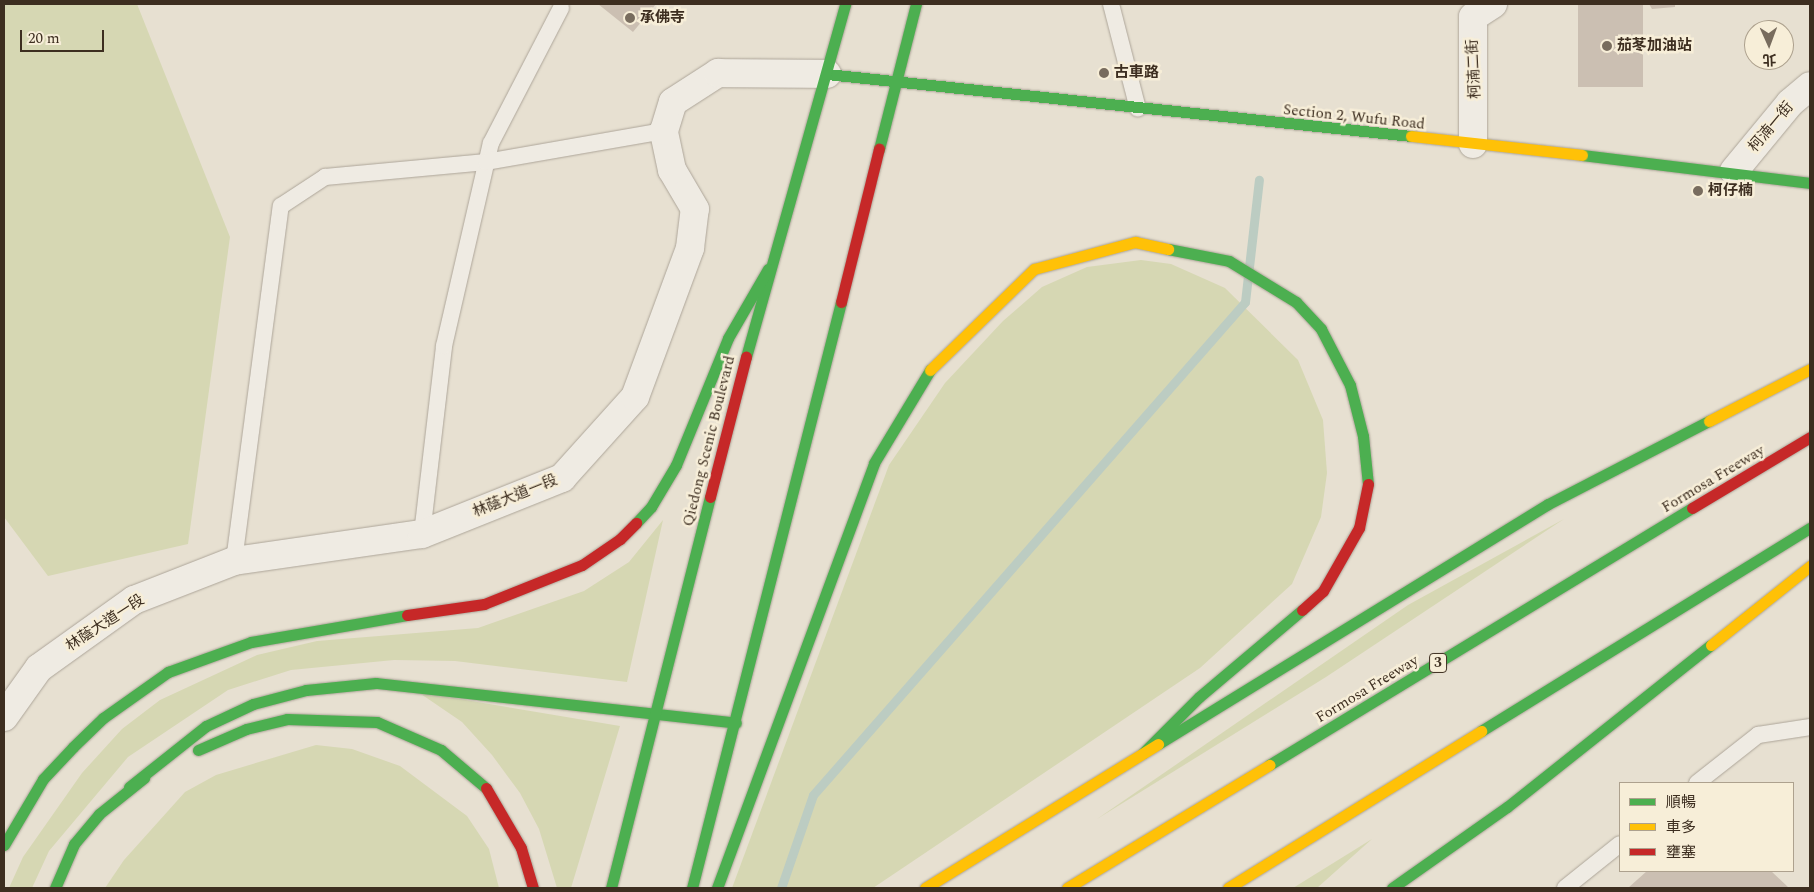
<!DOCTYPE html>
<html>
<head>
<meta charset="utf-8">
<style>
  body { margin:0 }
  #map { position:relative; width:1814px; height:892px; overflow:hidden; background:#e7e0d1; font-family:Spectral,"Noto Sans TC",serif }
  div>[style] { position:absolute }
  .green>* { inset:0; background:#d6d7b3 }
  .stream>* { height:9px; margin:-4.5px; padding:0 4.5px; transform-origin:4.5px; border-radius:4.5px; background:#bcccc2 }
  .building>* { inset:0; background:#cbbfb2; transform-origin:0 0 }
  .roads { filter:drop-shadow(0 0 1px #ada599) drop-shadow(0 0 1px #ada599) }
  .lane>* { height:16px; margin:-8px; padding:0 8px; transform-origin:8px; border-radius:8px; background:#efebe3 }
  .street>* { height:28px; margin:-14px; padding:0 14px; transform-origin:14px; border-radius:14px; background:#efebe3 }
  .fast>* { height:11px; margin:-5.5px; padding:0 5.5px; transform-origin:5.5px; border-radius:5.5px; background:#4caf50 }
  .slow>* { height:11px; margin:-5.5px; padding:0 5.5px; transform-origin:5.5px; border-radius:5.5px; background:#ffc107 }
  .jam>* { height:11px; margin:-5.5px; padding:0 5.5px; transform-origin:5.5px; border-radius:5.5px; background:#c62828 }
  .dots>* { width:14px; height:14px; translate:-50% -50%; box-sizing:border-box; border:2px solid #f7eed8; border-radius:50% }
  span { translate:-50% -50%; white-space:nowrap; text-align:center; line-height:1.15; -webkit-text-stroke:5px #f7eed8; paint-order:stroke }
  .shield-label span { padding:1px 4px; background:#f7eed8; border:1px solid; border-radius:4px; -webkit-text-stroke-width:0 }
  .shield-label { font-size:14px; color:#3d2e20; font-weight:700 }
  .poi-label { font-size:15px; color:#3d2e20; font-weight:700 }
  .left { translate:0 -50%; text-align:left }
  .street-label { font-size:15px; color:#3d2e20 }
  .frame { position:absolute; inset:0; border:5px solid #3d2e20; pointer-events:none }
  .legend { position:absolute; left:1619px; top:782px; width:175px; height:90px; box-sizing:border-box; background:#f7eed8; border:1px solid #ada18e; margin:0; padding:6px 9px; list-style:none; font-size:15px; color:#3d2e20 }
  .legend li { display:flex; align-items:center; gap:10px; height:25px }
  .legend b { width:25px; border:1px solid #ada18e }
  .north { position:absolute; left:1744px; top:20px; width:50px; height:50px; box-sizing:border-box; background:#f7eed8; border:1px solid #ada18e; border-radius:50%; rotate:178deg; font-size:14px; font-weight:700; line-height:20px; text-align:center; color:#3d2e20 }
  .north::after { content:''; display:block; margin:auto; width:18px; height:22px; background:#786c5e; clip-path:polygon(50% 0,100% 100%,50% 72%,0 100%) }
  .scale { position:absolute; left:20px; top:30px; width:84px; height:22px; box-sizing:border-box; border:2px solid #3d2e20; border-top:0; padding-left:6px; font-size:15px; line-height:18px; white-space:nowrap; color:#3d2e20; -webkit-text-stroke:4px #f7eed8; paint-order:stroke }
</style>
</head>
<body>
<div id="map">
  <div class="green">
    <i style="clip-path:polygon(4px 4px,137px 4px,230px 237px,188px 544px,48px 576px,4px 517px)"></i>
    <i style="clip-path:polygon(1141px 260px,1171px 264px,1225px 288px,1298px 360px,1323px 420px,1327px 473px,1321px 517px,1292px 584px,1200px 668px,873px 888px,732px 888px,889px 465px,945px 383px,1003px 321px,1042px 287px,1087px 267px)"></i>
    <i style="clip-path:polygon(1564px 519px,1326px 677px,1097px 819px,1408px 605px)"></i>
    <i style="clip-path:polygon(663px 520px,627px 682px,455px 661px,394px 660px,291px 670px,228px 690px,128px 757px,49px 851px,32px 888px,9px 888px,23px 857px,82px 773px,122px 729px,160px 700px,257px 655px,317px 641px,478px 628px,584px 591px,629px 562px)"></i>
    <i style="clip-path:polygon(418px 692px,620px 726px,571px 888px,557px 888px,539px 829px,520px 793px,492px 755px,462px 722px)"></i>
    <i style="clip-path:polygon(316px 745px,352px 749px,400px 766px,467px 816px,489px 849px,499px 888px,105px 888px,124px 860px,185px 792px,216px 775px)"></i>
    <i style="clip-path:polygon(1372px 839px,1317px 888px,1293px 888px)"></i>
  </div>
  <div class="stream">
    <i style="left:781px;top:888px;width:98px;rotate:-71deg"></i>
    <i style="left:813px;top:795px;width:655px;rotate:-48.77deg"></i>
    <i style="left:1245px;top:302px;width:123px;rotate:-83.5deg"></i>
  </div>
  <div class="building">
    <i style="clip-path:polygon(598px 4px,656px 4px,633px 32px)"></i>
    <i style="left:1578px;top:4px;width:65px;height:83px"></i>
    <i style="clip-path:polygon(1649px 4px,1675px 4px,1675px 7px,1652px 9px)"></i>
    <i style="clip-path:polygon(1647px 871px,1771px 871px,1789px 888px,1628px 888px)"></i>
  </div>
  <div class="roads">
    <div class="lane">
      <i style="left:1111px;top:4px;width:108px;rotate:75.6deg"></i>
      <i style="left:422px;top:534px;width:189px;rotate:-83.3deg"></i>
      <i style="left:444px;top:346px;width:208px;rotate:-77deg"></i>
      <i style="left:491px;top:143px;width:152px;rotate:-62.6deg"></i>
      <i style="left:234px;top:561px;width:358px;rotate:-82.5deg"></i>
      <i style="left:281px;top:206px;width:53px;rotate:-33.4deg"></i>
      <i style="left:325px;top:177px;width:162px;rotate:-5.3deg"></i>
      <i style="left:486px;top:162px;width:181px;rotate:-9.9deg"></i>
      <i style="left:1697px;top:783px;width:78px;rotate:-38.2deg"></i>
      <i style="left:1758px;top:735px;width:53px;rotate:-8.7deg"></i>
      <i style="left:1565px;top:888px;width:70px;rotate:-38.7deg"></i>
    </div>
    <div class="street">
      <i style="left:1473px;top:144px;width:127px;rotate:-90deg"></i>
      <i style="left:1473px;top:17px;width:24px;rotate:-33deg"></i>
      <i style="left:1734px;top:171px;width:88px;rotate:-50.5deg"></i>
      <i style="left:1790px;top:103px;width:26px;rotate:-40deg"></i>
      <i style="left:4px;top:717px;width:60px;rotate:-54.5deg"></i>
      <i style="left:39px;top:668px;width:117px;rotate:-35.6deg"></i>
      <i style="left:134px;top:600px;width:107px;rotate:-21.3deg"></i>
      <i style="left:234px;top:561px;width:190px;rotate:-8.2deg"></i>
      <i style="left:422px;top:534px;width:151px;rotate:-21.8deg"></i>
      <i style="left:562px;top:478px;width:109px;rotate:-48deg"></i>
      <i style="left:635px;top:397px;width:159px;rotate:-69.7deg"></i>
      <i style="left:690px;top:248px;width:39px;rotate:-83deg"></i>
      <i style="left:695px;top:209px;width:45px;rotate:-120.5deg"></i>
      <i style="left:672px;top:170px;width:40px;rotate:-102deg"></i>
      <i style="left:664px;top:131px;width:30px;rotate:-73deg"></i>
      <i style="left:673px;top:102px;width:54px;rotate:-32.8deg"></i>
      <i style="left:718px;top:73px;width:109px;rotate:0.5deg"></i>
    </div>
    <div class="fast">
      <i style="left:827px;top:74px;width:587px;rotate:6.06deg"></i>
      <i style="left:879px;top:149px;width:150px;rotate:-75.7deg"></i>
      <i style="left:1582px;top:155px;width:230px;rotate:7deg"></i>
      <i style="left:1168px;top:249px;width:62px;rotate:11.1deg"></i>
      <i style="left:1229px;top:261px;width:79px;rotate:31.5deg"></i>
      <i style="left:1296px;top:302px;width:37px;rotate:47deg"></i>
      <i style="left:1321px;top:329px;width:63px;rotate:62.6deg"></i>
      <i style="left:1350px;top:385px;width:53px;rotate:75.7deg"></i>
      <i style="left:1363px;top:436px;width:48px;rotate:84.1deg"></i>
      <i style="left:746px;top:357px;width:367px;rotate:-74.3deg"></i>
      <i style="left:636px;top:523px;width:22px;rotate:-47deg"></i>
      <i style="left:651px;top:507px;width:49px;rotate:-59.2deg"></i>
      <i style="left:676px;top:465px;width:137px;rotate:-67.7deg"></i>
      <i style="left:728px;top:338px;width:80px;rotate:-59.9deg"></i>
      <i style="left:1481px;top:731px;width:387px;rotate:-31.7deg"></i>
      <i style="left:1158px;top:744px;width:458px;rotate:-31.6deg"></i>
      <i style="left:1548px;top:504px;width:181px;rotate:-27.3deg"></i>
      <i style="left:198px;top:750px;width:52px;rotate:-23.6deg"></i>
      <i style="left:246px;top:729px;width:42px;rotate:-13.7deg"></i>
      <i style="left:287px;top:719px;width:90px;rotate:1.9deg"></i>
      <i style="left:377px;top:722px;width:70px;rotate:23.6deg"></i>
      <i style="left:441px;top:750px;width:59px;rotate:40.2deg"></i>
      <i style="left:1143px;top:753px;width:79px;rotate:-45deg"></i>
      <i style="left:1199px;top:697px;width:135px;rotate:-40.2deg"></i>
      <i style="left:1269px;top:765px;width:495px;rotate:-31.3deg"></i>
      <i style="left:129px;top:787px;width:98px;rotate:-38.4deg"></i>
      <i style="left:206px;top:726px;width:52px;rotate:-25.1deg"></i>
      <i style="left:253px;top:704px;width:55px;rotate:-14.8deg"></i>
      <i style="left:306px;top:690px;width:70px;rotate:-5.7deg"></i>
      <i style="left:376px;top:683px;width:362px;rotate:6.3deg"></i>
      <i style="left:4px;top:845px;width:77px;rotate:-59.4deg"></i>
      <i style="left:43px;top:779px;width:44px;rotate:-46.8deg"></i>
      <i style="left:73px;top:747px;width:42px;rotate:-44deg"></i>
      <i style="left:103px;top:718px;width:80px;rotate:-35.3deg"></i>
      <i style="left:168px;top:672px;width:88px;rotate:-19.9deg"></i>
      <i style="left:251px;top:642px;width:158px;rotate:-9.8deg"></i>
      <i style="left:55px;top:888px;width:48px;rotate:-66.6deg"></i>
      <i style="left:74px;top:844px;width:39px;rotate:-50deg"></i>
      <i style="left:99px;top:814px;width:58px;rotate:-38.7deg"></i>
      <i style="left:611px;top:888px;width:403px;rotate:-75.8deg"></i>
      <i style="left:692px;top:888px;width:605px;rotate:-75.73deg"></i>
      <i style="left:717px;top:888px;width:453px;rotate:-69.7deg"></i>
      <i style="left:874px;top:463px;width:109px;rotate:-58.9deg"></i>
      <i style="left:1392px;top:888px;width:141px;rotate:-35.2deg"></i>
      <i style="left:1507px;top:807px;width:260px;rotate:-38.5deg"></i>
    </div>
    <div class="slow">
      <i style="left:1411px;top:136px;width:172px;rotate:6.3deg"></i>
      <i style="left:930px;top:370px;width:145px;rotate:-44.2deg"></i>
      <i style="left:1034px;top:269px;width:105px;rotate:-15deg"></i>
      <i style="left:1135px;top:242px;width:34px;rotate:12deg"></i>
      <i style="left:1709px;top:421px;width:114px;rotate:-27.2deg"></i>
      <i style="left:1711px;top:645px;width:127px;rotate:-38.6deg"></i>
      <i style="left:925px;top:888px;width:274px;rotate:-31.7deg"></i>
      <i style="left:1067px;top:888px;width:237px;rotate:-31.3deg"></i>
      <i style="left:1228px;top:888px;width:298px;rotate:-31.8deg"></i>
    </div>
    <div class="jam">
      <i style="left:841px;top:302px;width:158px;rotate:-76.1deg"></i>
      <i style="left:710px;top:497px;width:145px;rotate:-75.6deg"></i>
      <i style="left:1692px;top:508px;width:138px;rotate:-31deg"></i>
      <i style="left:1302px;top:610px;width:28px;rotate:-42deg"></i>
      <i style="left:1323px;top:591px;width:73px;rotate:-60.3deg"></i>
      <i style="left:1359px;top:528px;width:45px;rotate:-78.4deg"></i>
      <i style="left:407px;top:615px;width:78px;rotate:-8.1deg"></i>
      <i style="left:484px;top:604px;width:105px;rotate:-21.7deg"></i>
      <i style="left:582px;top:565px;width:46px;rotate:-34.4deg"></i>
      <i style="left:620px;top:539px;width:23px;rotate:-45deg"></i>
      <i style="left:486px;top:788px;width:69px;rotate:59.7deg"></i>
      <i style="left:521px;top:848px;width:42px;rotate:73.3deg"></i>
    </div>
  </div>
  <div class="dots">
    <i style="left:630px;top:18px;background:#786c5e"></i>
    <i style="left:1607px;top:46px;background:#786c5e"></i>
    <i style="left:1104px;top:73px;background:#786c5e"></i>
    <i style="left:1698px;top:191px;background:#786c5e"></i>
  </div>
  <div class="shield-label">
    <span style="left:1438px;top:663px">3</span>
  </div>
  <div class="poi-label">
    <span class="left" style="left:640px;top:18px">承佛寺</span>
    <span class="left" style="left:1617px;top:46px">茄苳加油站</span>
    <span class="left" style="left:1114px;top:73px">古車路</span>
    <span class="left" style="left:1708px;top:191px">柯仔楠</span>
  </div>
  <div class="street-label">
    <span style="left:1474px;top:69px;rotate:-93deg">柯湳二街</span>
    <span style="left:1354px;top:117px;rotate:6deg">Section 2, Wufu Road</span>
    <span style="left:1771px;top:127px;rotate:-50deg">柯湳一街</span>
    <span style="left:709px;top:441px;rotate:-76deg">Qiedong Scenic Boulevard</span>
    <span style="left:1713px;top:479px;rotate:-31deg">Formosa Freeway</span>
    <span style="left:515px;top:496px;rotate:-22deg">林蔭大道一段</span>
    <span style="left:105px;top:623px;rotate:-33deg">林蔭大道一段</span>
    <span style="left:1367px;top:689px;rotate:-31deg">Formosa Freeway</span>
  </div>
  <div class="frame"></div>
  <ul class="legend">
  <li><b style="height:6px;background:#4caf50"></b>順暢</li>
  <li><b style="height:6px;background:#ffc107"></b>車多</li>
  <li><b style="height:6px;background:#c62828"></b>壅塞</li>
  </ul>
  <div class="north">北</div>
  <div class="scale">20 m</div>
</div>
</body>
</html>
